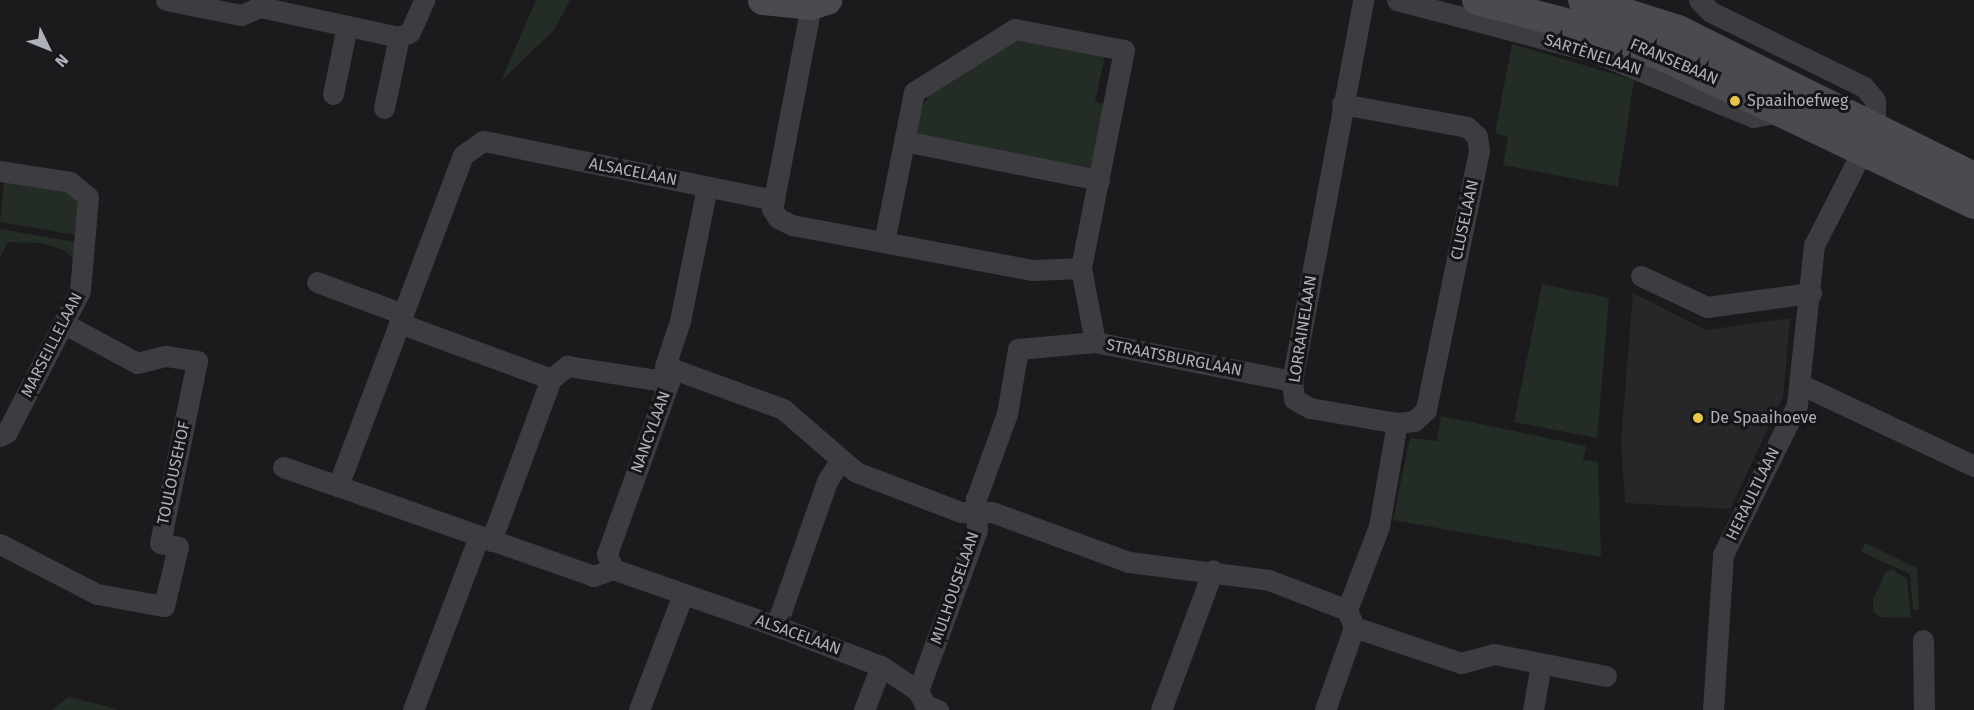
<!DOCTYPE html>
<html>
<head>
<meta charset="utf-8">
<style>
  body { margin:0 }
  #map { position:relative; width:1974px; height:710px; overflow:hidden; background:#1b1a1c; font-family:"Fira Sans",sans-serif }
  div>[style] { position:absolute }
  .built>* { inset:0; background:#272629 }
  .green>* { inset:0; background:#242c26 }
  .street>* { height:21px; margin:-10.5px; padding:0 10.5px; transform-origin:10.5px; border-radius:10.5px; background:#3c3c41 }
  .secondary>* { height:30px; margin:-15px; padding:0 15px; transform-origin:15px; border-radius:15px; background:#4a4a51 }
  .dots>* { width:16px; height:16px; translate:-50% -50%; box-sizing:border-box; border:3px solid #161517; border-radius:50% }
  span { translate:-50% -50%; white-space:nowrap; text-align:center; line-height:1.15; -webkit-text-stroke:6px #161517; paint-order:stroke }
  .street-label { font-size:16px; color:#aeb0bb }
  .poi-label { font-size:16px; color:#aeb0bb }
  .left { translate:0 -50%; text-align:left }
  .north { position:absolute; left:18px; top:18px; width:60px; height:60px; -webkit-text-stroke:4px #161517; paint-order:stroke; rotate:133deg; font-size:16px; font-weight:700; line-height:24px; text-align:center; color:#aeb0bb }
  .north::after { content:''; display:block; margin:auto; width:21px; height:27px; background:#aeb0bb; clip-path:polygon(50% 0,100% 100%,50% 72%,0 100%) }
</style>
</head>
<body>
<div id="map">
  <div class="built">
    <i style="clip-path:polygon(1633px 293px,1706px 330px,1790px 318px,1783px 397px,1730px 509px,1625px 503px,1621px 440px)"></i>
  </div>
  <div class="green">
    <i style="clip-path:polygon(536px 0,570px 0,554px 30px,501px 81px)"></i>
    <i style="clip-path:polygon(1011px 37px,1105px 55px,1095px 102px,1105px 104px,1092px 168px,913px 135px,918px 112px,935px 88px)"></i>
    <i style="clip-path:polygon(1512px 44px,1634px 80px,1618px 187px,1503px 165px,1508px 137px,1495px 133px)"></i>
    <i style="clip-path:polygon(4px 180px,74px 194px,79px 199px,75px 235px,0 222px)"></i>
    <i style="clip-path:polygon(0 229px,80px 243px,80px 266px,64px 250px,42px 243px,8px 242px,0 258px)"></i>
    <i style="clip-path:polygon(1542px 284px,1609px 298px,1597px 438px,1514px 422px)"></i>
    <i style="clip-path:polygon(1441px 416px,1586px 446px,1583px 460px,1598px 462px,1601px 557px,1393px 520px,1410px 438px,1437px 441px)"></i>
    <i style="clip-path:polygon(1865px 543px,1917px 568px,1919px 610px,1913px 610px,1910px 574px,1861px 552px)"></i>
    <i style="clip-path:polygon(1892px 569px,1907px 579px,1911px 618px,1879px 617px,1873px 612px,1873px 599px,1886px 571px)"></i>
    <i style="clip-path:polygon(68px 697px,102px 705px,117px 710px,52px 710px)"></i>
  </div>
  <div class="street">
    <i style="left:166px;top:0;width:76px;rotate:11.3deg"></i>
    <i style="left:241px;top:15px;width:21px;rotate:-23deg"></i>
    <i style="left:260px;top:7px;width:142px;rotate:12.2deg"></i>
    <i style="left:812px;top:0;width:204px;rotate:100.8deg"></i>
    <i style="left:774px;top:200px;width:297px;rotate:-168.5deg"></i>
    <i style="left:483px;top:141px;width:24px;rotate:145deg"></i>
    <i style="left:463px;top:155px;width:354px;rotate:110.7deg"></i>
    <i style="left:338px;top:486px;width:270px;rotate:19.4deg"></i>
    <i style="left:593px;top:576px;width:21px;rotate:-19deg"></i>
    <i style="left:613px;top:569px;width:173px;rotate:19.3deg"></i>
    <i style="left:776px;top:626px;width:112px;rotate:20.9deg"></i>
    <i style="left:881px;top:666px;width:45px;rotate:34deg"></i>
    <i style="left:918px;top:691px;width:16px;rotate:63deg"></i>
    <i style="left:925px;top:705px;width:14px;rotate:21deg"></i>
    <i style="left:1397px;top:0;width:204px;rotate:14.8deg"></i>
    <i style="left:1594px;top:52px;width:172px;rotate:22.2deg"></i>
    <i style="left:1753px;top:117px;width:29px;rotate:-10deg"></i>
    <i style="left:1699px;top:0;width:17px;rotate:45deg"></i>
    <i style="left:1711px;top:12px;width:170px;rotate:26.1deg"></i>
    <i style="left:1864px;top:87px;width:17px;rotate:50deg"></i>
    <i style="left:1875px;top:100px;width:26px;rotate:90deg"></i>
    <i style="left:1875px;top:126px;width:134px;rotate:117.1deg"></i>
    <i style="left:1814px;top:245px;width:161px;rotate:96.1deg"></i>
    <i style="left:1797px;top:405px;width:167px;rotate:116.3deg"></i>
    <i style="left:1723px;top:555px;width:155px;rotate:93.7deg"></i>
    <i style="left:333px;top:94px;width:69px;rotate:-78.4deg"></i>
    <i style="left:1342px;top:104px;width:127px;rotate:10.4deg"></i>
    <i style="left:1467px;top:127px;width:13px;rotate:42deg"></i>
    <i style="left:1477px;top:136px;width:15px;rotate:82deg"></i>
    <i style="left:1479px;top:151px;width:264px;rotate:101.6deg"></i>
    <i style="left:1426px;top:410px;width:16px;rotate:137deg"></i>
    <i style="left:1414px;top:421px;width:17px;rotate:173deg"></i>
    <i style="left:384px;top:108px;width:73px;rotate:-78.1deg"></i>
    <i style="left:399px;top:37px;width:12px;rotate:-24deg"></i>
    <i style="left:410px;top:32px;width:35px;rotate:-66deg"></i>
    <i style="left:904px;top:141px;width:199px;rotate:11.3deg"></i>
    <i style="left:0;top:171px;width:71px;rotate:8.9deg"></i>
    <i style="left:70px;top:182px;width:23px;rotate:40deg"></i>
    <i style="left:88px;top:197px;width:94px;rotate:94.9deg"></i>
    <i style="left:80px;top:291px;width:159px;rotate:117.4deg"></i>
    <i style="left:7px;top:432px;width:8px;rotate:150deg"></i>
    <i style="left:774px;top:200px;width:9px;rotate:103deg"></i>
    <i style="left:772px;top:209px;width:11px;rotate:56deg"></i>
    <i style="left:778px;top:218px;width:16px;rotate:27deg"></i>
    <i style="left:792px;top:225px;width:245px;rotate:10.6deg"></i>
    <i style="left:1033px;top:270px;width:48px;rotate:-2.4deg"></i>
    <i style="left:884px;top:242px;width:153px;rotate:-78.7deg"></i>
    <i style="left:914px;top:92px;width:119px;rotate:-32deg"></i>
    <i style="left:1015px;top:29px;width:111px;rotate:10.9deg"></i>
    <i style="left:1124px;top:50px;width:222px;rotate:101.2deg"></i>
    <i style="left:1081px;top:268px;width:75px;rotate:79.3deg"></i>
    <i style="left:1641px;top:276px;width:73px;rotate:25.2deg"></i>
    <i style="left:1707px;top:307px;width:105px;rotate:-7.7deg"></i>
    <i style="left:317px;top:282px;width:92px;rotate:20.4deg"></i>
    <i style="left:399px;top:323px;width:162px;rotate:20.2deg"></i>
    <i style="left:665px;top:366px;width:126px;rotate:20deg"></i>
    <i style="left:783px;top:409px;width:96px;rotate:40.8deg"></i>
    <i style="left:856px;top:472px;width:112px;rotate:20.9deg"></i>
    <i style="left:961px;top:512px;width:31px"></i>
    <i style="left:992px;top:512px;width:146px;rotate:20.1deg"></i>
    <i style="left:1129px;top:562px;width:141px;rotate:7.3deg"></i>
    <i style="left:1269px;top:580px;width:84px;rotate:21deg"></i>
    <i style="left:1802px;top:385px;width:190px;rotate:25.2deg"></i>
    <i style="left:283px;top:467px;width:58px;rotate:19.1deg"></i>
    <i style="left:491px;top:541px;width:173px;rotate:-69.7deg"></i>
    <i style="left:551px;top:379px;width:21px;rotate:-39deg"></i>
    <i style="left:567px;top:366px;width:103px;rotate:8.9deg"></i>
    <i style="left:0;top:544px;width:109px;rotate:27.3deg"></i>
    <i style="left:97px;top:594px;width:68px;rotate:10.2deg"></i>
    <i style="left:164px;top:606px;width:61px;rotate:-76.7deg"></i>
    <i style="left:178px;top:547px;width:18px;rotate:-167deg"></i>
    <i style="left:160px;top:543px;width:186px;rotate:-78.5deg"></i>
    <i style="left:197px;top:361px;width:32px;rotate:-171deg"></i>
    <i style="left:165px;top:356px;width:29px;rotate:166deg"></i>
    <i style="left:137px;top:363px;width:82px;rotate:-151.6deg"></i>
    <i style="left:613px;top:569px;width:16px;rotate:-112deg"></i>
    <i style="left:607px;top:554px;width:183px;rotate:-70.2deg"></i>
    <i style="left:669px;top:382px;width:16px;rotate:-104deg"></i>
    <i style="left:665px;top:366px;width:47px;rotate:-71.6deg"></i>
    <i style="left:680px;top:321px;width:137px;rotate:-78.6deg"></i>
    <i style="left:776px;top:626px;width:154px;rotate:-70.6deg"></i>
    <i style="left:827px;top:481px;width:24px;rotate:-57deg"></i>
    <i style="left:1354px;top:627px;width:113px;rotate:18.6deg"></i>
    <i style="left:1461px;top:663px;width:34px;rotate:-15deg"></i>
    <i style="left:1494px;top:654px;width:114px;rotate:11.1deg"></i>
    <i style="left:1923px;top:640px;width:70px;rotate:89.2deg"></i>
    <i style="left:918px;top:691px;width:171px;rotate:-69.9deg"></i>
    <i style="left:977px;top:530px;width:31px;rotate:-92deg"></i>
    <i style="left:976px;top:499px;width:90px;rotate:-70deg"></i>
    <i style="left:1007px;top:414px;width:66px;rotate:-80.4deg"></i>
    <i style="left:1018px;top:349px;width:77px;rotate:-5.2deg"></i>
    <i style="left:1095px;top:342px;width:201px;rotate:11.2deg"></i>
    <i style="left:413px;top:710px;width:186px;rotate:-69.2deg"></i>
    <i style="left:639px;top:710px;width:124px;rotate:-69.2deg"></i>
    <i style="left:864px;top:710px;width:47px;rotate:-68.9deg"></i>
    <i style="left:1161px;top:710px;width:149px;rotate:-69.6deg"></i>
    <i style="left:1325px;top:710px;width:88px;rotate:-70.7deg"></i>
    <i style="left:1354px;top:627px;width:18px;rotate:-112deg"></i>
    <i style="left:1347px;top:610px;width:90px;rotate:-69.1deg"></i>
    <i style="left:1379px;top:526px;width:105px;rotate:-80.1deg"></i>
    <i style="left:1397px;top:423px;width:88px;rotate:-170.2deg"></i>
    <i style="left:1310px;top:408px;width:18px;rotate:-151deg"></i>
    <i style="left:1294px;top:399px;width:18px;rotate:-96deg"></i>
    <i style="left:1292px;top:381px;width:388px;rotate:-79.4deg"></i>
    <i style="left:1533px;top:710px;width:47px;rotate:-80.1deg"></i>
  </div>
  <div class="secondary">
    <i style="left:763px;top:0;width:48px;rotate:5.9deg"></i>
    <i style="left:811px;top:5px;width:17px;rotate:-17deg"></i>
    <i style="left:1477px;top:0;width:128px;rotate:14.5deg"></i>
    <i style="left:1601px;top:32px;width:71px;rotate:21.5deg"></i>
    <i style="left:1667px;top:58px;width:340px;rotate:25.4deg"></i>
    <i style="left:1583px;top:0;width:100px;rotate:17.5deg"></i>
    <i style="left:1678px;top:30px;width:330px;rotate:26.4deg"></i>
  </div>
  <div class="dots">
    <i style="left:1735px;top:101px;background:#e5c54a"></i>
    <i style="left:1698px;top:418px;background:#e5c54a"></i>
  </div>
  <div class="street-label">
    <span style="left:1593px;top:55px;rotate:18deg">SARTÈNELAAN</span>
    <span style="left:1674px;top:62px;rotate:23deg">FRANSEBAAN</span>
    <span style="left:633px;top:172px;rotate:11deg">ALSACELAAN</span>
    <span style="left:1465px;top:220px;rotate:-78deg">CLUSELAAN</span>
    <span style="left:1303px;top:329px;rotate:-81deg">LORRAINELAAN</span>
    <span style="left:52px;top:345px;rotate:-63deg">MARSEILLELAAN</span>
    <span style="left:1174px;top:358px;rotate:11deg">STRAATSBURGLAAN</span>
    <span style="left:651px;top:432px;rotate:-70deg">NANCYLAAN</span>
    <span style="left:174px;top:473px;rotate:-78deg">TOULOUSEHOF</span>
    <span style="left:1753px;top:494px;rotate:-64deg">HERAULTLAAN</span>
    <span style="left:955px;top:588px;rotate:-71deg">MULHOUSELAAN</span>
    <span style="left:798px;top:635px;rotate:20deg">ALSACELAAN</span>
  </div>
  <div class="poi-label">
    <span class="left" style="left:1747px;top:101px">Spaaihoefweg</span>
    <span class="left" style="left:1710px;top:418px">De Spaaihoeve</span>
  </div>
  <div class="north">N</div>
</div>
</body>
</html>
